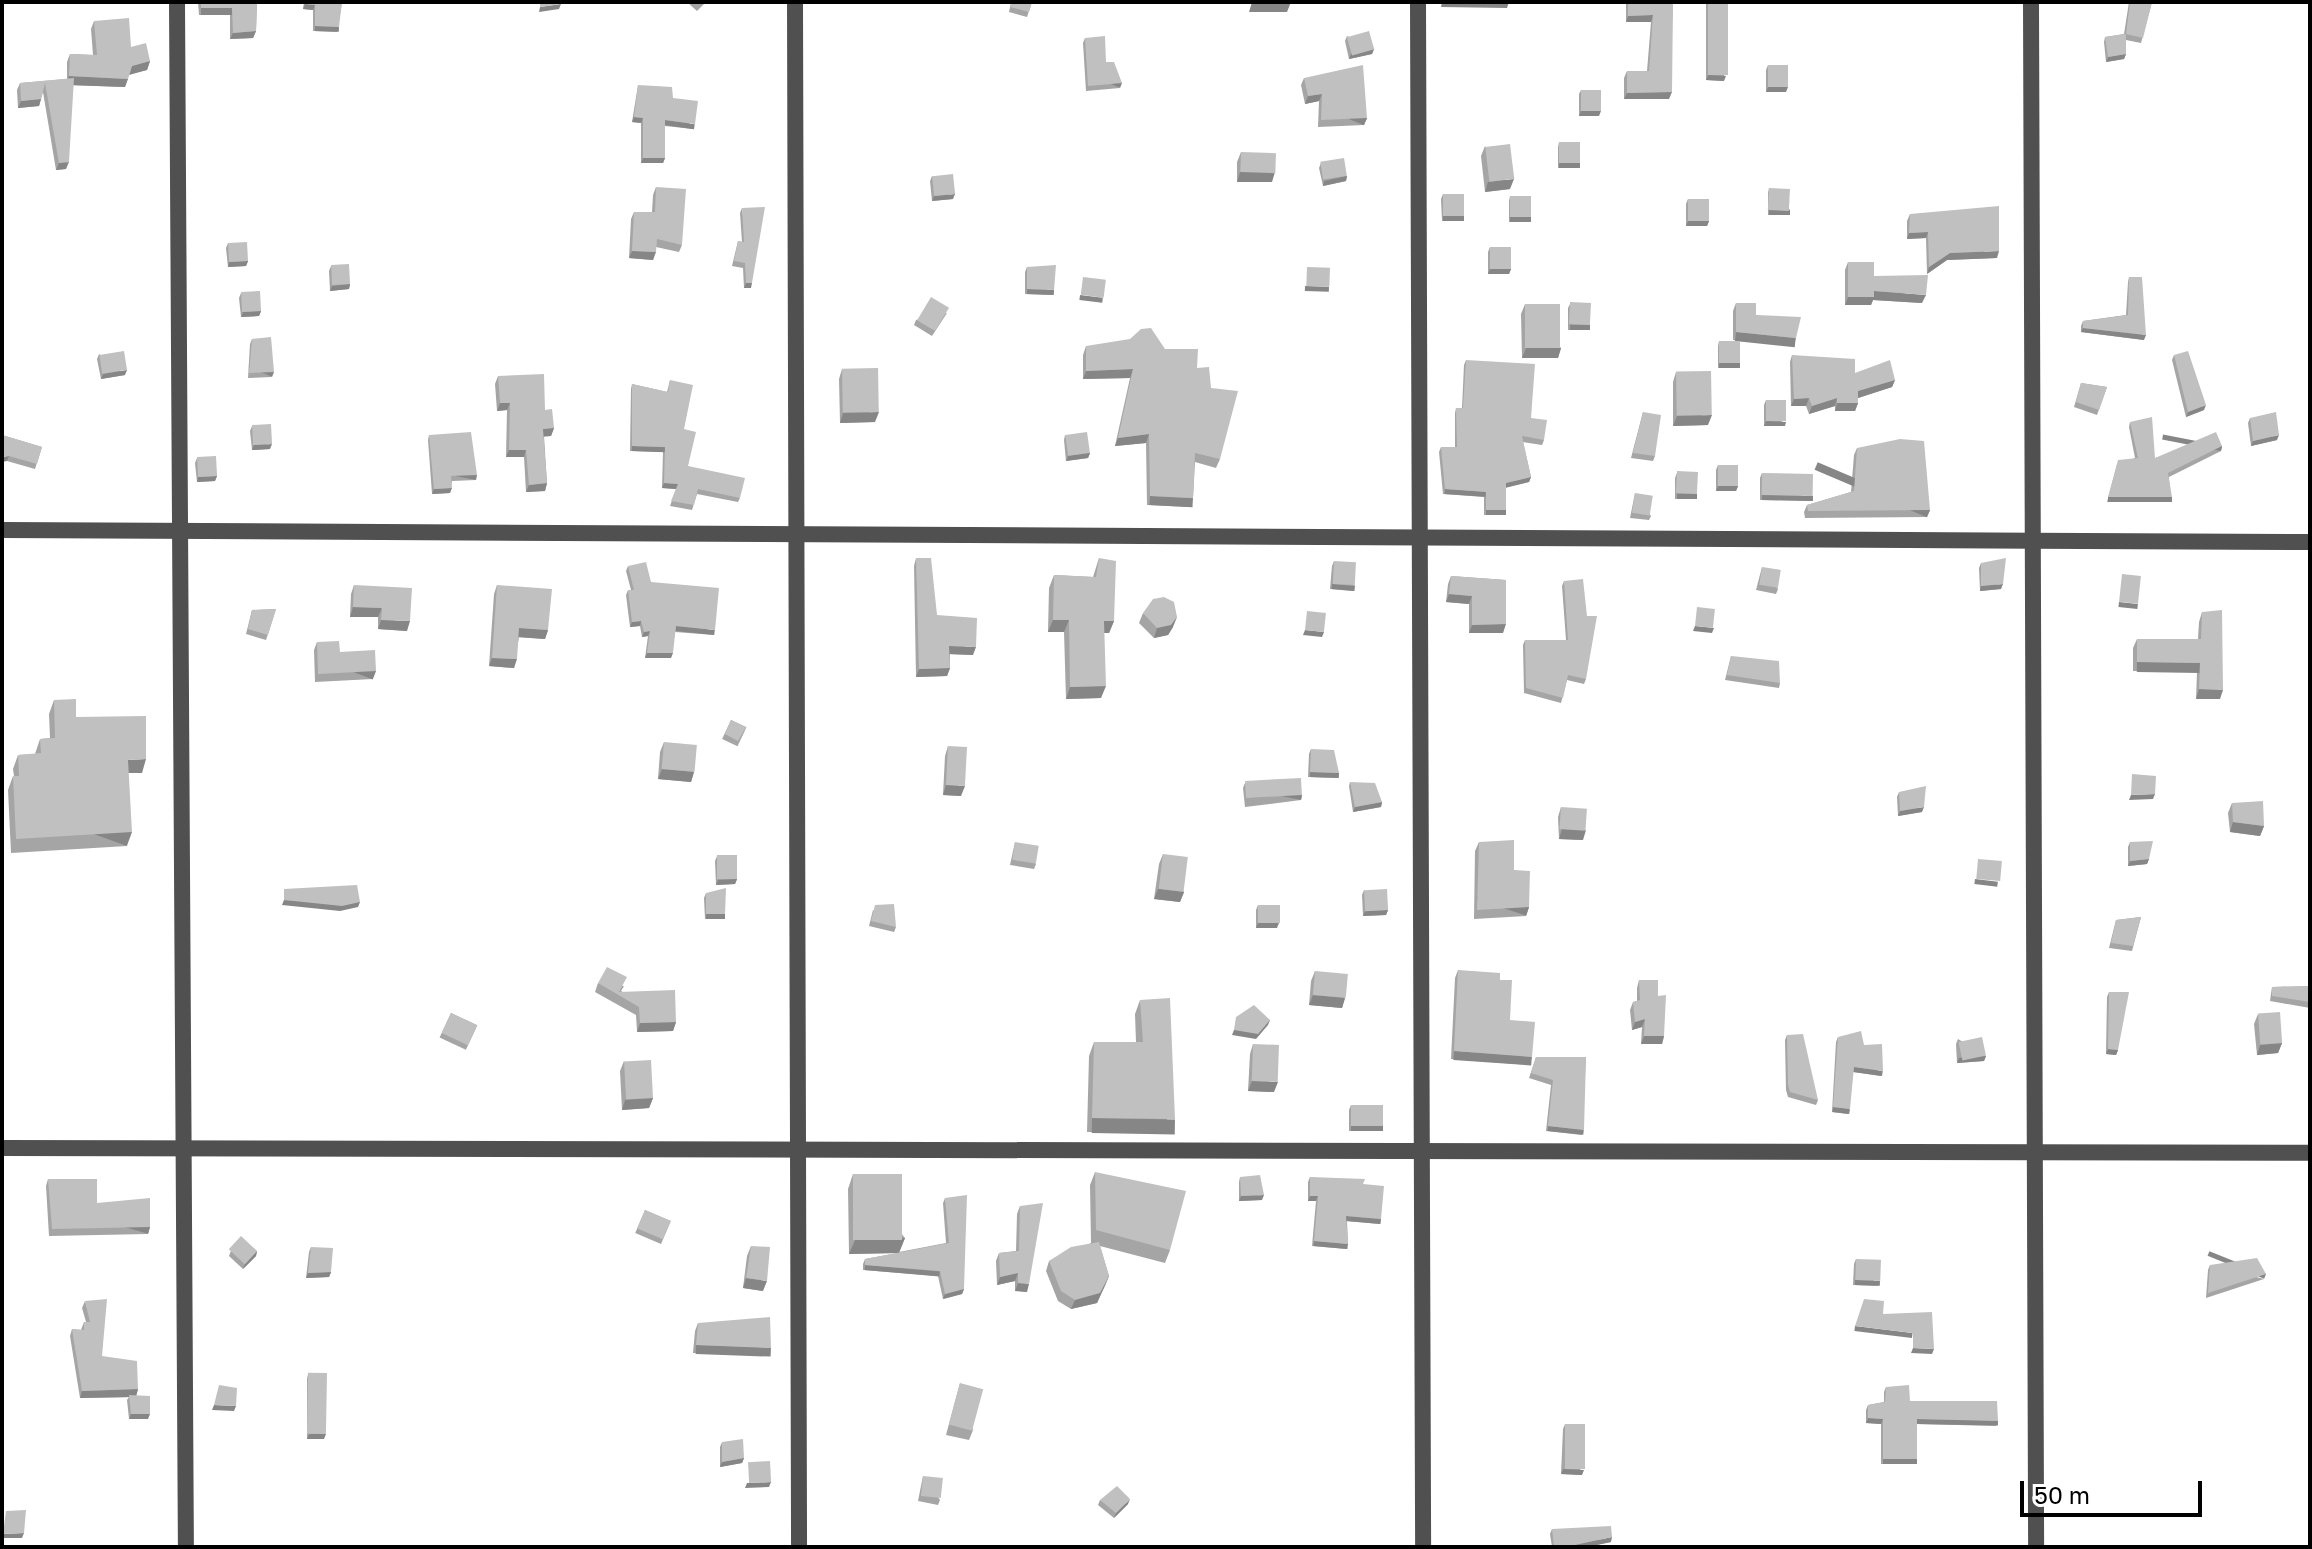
<!DOCTYPE html>
<html>
<head>
<meta charset="utf-8">
<style>
  body { margin:0 }
  #map { position:relative; width:2312px; height:1549px; overflow:hidden; background:#fff; font-family:"Golos Text",sans-serif }
  div>[style] { position:absolute }
  .street>* { height:16px; margin:-8px; padding:0 8px; transform-origin:8px; border-radius:8px; background:#505050 }
  .wall>* { inset:0; background:#a5a5a5; transform-origin:0 0 }
  .shaded-wall>* { inset:0; background:#868686; transform-origin:0 0 }
  .building>* { inset:0; background:#c0c0c0; transform-origin:0 0 }
  span { translate:-50% -50%; white-space:nowrap; text-align:center; line-height:1.15; -webkit-text-stroke:8px #fff; paint-order:stroke }
  .frame { position:absolute; inset:0; border:4px solid #000; pointer-events:none }
  .scale { position:absolute; left:2020px; top:1481px; width:182px; height:36px; box-sizing:border-box; border:4px solid #000; border-top:0; padding-left:10px; font-size:24px; line-height:28px; white-space:nowrap; color:#000; -webkit-text-stroke:6px #fff; paint-order:stroke }
</style>
</head>
<body>
<div id="map">
  <div class="street">
    <i style="left:177px;top:2px;width:1545px;rotate:89.67deg"></i>
    <i style="left:795px;top:2px;width:1545px;rotate:89.85deg"></i>
    <i style="left:1418px;top:2px;width:1545px;rotate:89.81deg"></i>
    <i style="left:2031px;top:2px;width:1545px;rotate:89.81deg"></i>
    <i style="left:2px;top:530px;width:2308px;rotate:0.3deg"></i>
    <i style="left:2px;top:1148px;width:2308px;rotate:0.12deg"></i>
  </div>
  <div class="wall">
    <i style="clip-path:polygon(198px 2px,257px 2px,256px 31px,253px 38px,230px 39px,230px 15px,199px 15px)"></i>
    <i style="clip-path:polygon(304px 2px,342px 2px,337px 32px,313px 31px,313px 10px,303px 9px)"></i>
    <i style="clip-path:polygon(687px 2px,706px 2px,697px 11px)"></i>
    <i style="clip-path:polygon(1011px 2px,1032px 2px,1027px 17px,1009px 12px)"></i>
    <i style="clip-path:polygon(1626px 2px,1673px 2px,1669px 99px,1624px 99px,1624px 78px,1627px 71px,1647px 71px,1651px 22px,1626px 22px)"></i>
    <i style="clip-path:polygon(1706px 2px,1728px 2px,1724px 81px,1706px 80px)"></i>
    <i style="clip-path:polygon(2129px 2px,2152px 2px,2141px 43px,2126px 40px,2126px 54px,2124px 59px,2106px 62px,2104px 42px,2105px 37px,2124px 34px)"></i>
    <i style="clip-path:polygon(94px 21px,150px 61px,147px 70px,129px 74px,125px 87px,73px 85px,66px 169px,56px 170px,43px 92px,39px 106px,18px 108px,17px 90px,20px 83px,67px 79px,67px 62px,70px 54px,93px 55px,91px 29px)"></i>
    <i style="clip-path:polygon(1347px 36px,1374px 49px,1372px 54px,1349px 59px,1345px 41px)"></i>
    <i style="clip-path:polygon(1085px 38px,1106px 62px,1120px 88px,1086px 91px,1083px 43px)"></i>
    <i style="clip-path:polygon(1768px 65px,1786px 92px,1766px 92px,1766px 70px)"></i>
    <i style="clip-path:polygon(1304px 78px,1367px 118px,1364px 125px,1318px 127px,1319px 101px,1305px 104px,1301px 85px)"></i>
    <i style="clip-path:polygon(638px 85px,673px 98px,693px 129px,665px 126px,665px 158px,663px 163px,641px 163px,641px 123px,632px 122px)"></i>
    <i style="clip-path:polygon(1581px 90px,1599px 116px,1579px 116px,1579px 94px)"></i>
    <i style="clip-path:polygon(1559px 142px,1580px 163px,1578px 168px,1558px 168px,1558px 147px)"></i>
    <i style="clip-path:polygon(1485px 146px,1510px 189px,1485px 192px,1481px 156px)"></i>
    <i style="clip-path:polygon(1241px 152px,1272px 182px,1237px 182px,1237px 162px)"></i>
    <i style="clip-path:polygon(1321px 163px,1347px 176px,1346px 181px,1323px 186px,1319px 168px)"></i>
    <i style="clip-path:polygon(932px 176px,953px 199px,932px 201px,930px 181px)"></i>
    <i style="clip-path:polygon(656px 187px,682px 245px,679px 252px,656px 247px,653px 260px,629px 258px,631px 219px,634px 212px,652px 212px,653px 195px)"></i>
    <i style="clip-path:polygon(1769px 188px,1790px 210px,1788px 215px,1768px 215px,1768px 193px)"></i>
    <i style="clip-path:polygon(1443px 194px,1464px 216px,1462px 221px,1442px 221px,1441px 199px)"></i>
    <i style="clip-path:polygon(1510px 196px,1531px 217px,1529px 222px,1509px 222px,1509px 201px)"></i>
    <i style="clip-path:polygon(1688px 199px,1709px 221px,1707px 226px,1686px 226px,1686px 204px)"></i>
    <i style="clip-path:polygon(742px 208px,751px 288px,744px 288px,743px 268px,732px 266px,738px 241px,742px 242px,740px 213px)"></i>
    <i style="clip-path:polygon(1910px 214px,1997px 258px,1947px 260px,1927px 274px,1926px 238px,1907px 239px,1907px 221px)"></i>
    <i style="clip-path:polygon(228px 243px,248px 261px,246px 266px,228px 267px,226px 248px)"></i>
    <i style="clip-path:polygon(1490px 247px,1511px 269px,1509px 274px,1488px 274px,1488px 252px)"></i>
    <i style="clip-path:polygon(1848px 262px,1874px 276px,1922px 303px,1873px 300px,1871px 305px,1845px 305px,1845px 270px)"></i>
    <i style="clip-path:polygon(331px 266px,350px 284px,349px 289px,330px 291px,329px 271px)"></i>
    <i style="clip-path:polygon(1027px 267px,1052px 295px,1025px 294px,1025px 272px)"></i>
    <i style="clip-path:polygon(2129px 277px,2144px 340px,2081px 332px,2081px 326px,2083px 321px,2126px 315px,2128px 282px)"></i>
    <i style="clip-path:polygon(241px 293px,261px 311px,259px 316px,241px 317px,239px 298px)"></i>
    <i style="clip-path:polygon(1736px 303px,1796px 338px,1793px 346px,1740px 341px,1740px 363px,1738px 368px,1718px 368px,1718px 346px,1719px 341px,1738px 341px,1733px 340px,1733px 311px)"></i>
    <i style="clip-path:polygon(1525px 304px,1561px 348px,1558px 358px,1522px 358px,1521px 314px)"></i>
    <i style="clip-path:polygon(1570px 304px,1590px 325px,1589px 330px,1568px 330px,1568px 308px)"></i>
    <i style="clip-path:polygon(947px 313px,932px 336px,914px 325px,916px 320px)"></i>
    <i style="clip-path:polygon(252px 339px,272px 377px,248px 378px,250px 344px)"></i>
    <i style="clip-path:polygon(1086px 346px,1165px 349px,1197px 368px,1211px 388px,1220px 459px,1216px 468px,1195px 462px,1193px 498px,1190px 507px,1147px 505px,1146px 443px,1115px 446px,1130px 378px,1083px 379px,1083px 355px)"></i>
    <i style="clip-path:polygon(99px 354px,125px 375px,101px 379px,97px 359px)"></i>
    <i style="clip-path:polygon(1792px 355px,1855px 373px,1895px 380px,1892px 387px,1858px 398px,1858px 403px,1855px 411px,1835px 411px,1835px 406px,1809px 414px,1806px 406px,1791px 406px,1790px 362px)"></i>
    <i style="clip-path:polygon(2174px 355px,2204px 410px,2186px 417px,2172px 360px)"></i>
    <i style="clip-path:polygon(1466px 360px,1531px 418px,1544px 440px,1542px 445px,1523px 442px,1531px 477px,1529px 482px,1506px 487px,1505px 515px,1484px 515px,1484px 497px,1443px 494px,1439px 452px,1441px 447px,1455px 447px,1455px 413px,1456px 408px,1462px 408px,1464px 365px)"></i>
    <i style="clip-path:polygon(842px 369px,875px 422px,840px 423px,839px 379px)"></i>
    <i style="clip-path:polygon(1676px 372px,1708px 425px,1673px 426px,1673px 382px)"></i>
    <i style="clip-path:polygon(498px 376px,545px 410px,554px 428px,551px 436px,544px 436px,547px 483px,545px 491px,526px 492px,524px 457px,506px 457px,507px 410px,497px 411px,495px 384px)"></i>
    <i style="clip-path:polygon(670px 380px,684px 429px,688px 466px,740px 498px,738px 502px,697px 494px,692px 510px,670px 506px,676px 489px,662px 488px,663px 452px,630px 451px,631px 389px,632px 384px,667px 392px)"></i>
    <i style="clip-path:polygon(2081px 383px,2107px 387px,2097px 415px,2074px 407px)"></i>
    <i style="clip-path:polygon(1766px 400px,1785px 426px,1764px 426px,1764px 405px)"></i>
    <i style="clip-path:polygon(1643px 412px,1655px 456px,1653px 461px,1631px 458px)"></i>
    <i style="clip-path:polygon(2250px 418px,2277px 440px,2251px 446px,2248px 423px)"></i>
    <i style="clip-path:polygon(2130px 422px,2155px 458px,2222px 446px,2221px 451px,2169px 477px,2170px 502px,2107px 502px,2117px 465px,2135px 458px,2129px 427px)"></i>
    <i style="clip-path:polygon(252px 426px,270px 449px,252px 450px,250px 431px)"></i>
    <i style="clip-path:polygon(2px 435px,42px 447px,35px 469px,7px 461px)"></i>
    <i style="clip-path:polygon(429px 435px,476px 480px,452px 481px,450px 493px,432px 494px,428px 440px)"></i>
    <i style="clip-path:polygon(1065px 435px,1090px 453px,1088px 458px,1066px 461px,1064px 440px)"></i>
    <i style="clip-path:polygon(1857px 448px,1930px 510px,1927px 517px,1805px 518px,1804px 512px,1807px 505px,1851px 492px,1854px 455px)"></i>
    <i style="clip-path:polygon(197px 458px,217px 476px,215px 481px,197px 482px,195px 463px)"></i>
    <i style="clip-path:polygon(1718px 465px,1738px 486px,1736px 491px,1716px 491px,1716px 470px)"></i>
    <i style="clip-path:polygon(1677px 473px,1697px 494px,1696px 499px,1675px 499px,1675px 478px)"></i>
    <i style="clip-path:polygon(1762px 473px,1811px 501px,1760px 500px,1760px 478px)"></i>
    <i style="clip-path:polygon(1635px 493px,1651px 516px,1649px 520px,1630px 518px)"></i>
    <i style="clip-path:polygon(916px 558px,937px 615px,973px 655px,950px 654px,950px 668px,947px 676px,916px 677px,914px 566px)"></i>
    <i style="clip-path:polygon(1099px 558px,1114px 621px,1109px 633px,1104px 633px,1101px 698px,1066px 699px,1064px 632px,1048px 632px,1049px 588px,1054px 575px,1093px 577px)"></i>
    <i style="clip-path:polygon(1334px 561px,1355px 586px,1353px 591px,1330px 589px,1332px 566px)"></i>
    <i style="clip-path:polygon(1981px 563px,2001px 589px,1980px 591px,1979px 568px)"></i>
    <i style="clip-path:polygon(628px 566px,651px 582px,714px 635px,675px 632px,671px 658px,645px 658px,648px 636px,642px 637px,640px 626px,630px 627px,626px 595px,628px 590px,631px 590px,626px 571px)"></i>
    <i style="clip-path:polygon(1762px 567px,1778px 589px,1776px 594px,1756px 590px)"></i>
    <i style="clip-path:polygon(1451px 576px,1506px 580px,1503px 633px,1469px 633px,1469px 604px,1446px 602px,1448px 584px)"></i>
    <i style="clip-path:polygon(1564px 581px,1586px 679px,1584px 684px,1567px 680px,1561px 703px,1524px 693px,1523px 645px,1525px 640px,1566px 640px,1562px 586px)"></i>
    <i style="clip-path:polygon(354px 585px,407px 631px,378px 629px,378px 617px,350px 617px,351px 594px)"></i>
    <i style="clip-path:polygon(497px 585px,548px 630px,545px 639px,519px 637px,514px 668px,489px 666px,494px 594px)"></i>
    <i style="clip-path:polygon(276px 609px,266px 640px,246px 634px,252px 610px)"></i>
    <i style="clip-path:polygon(2202px 612px,2220px 699px,2196px 699px,2197px 672px,2133px 671px,2133px 648px,2137px 639px,2198px 639px,2199px 622px)"></i>
    <i style="clip-path:polygon(1143px 613px,1173px 627px,1168px 635px,1154px 638px,1139px 623px)"></i>
    <i style="clip-path:polygon(317px 642px,373px 679px,315px 682px,314px 650px)"></i>
    <i style="clip-path:polygon(1731px 656px,1780px 683px,1779px 688px,1725px 680px)"></i>
    <i style="clip-path:polygon(54px 700px,76px 717px,142px 773px,128px 773px,127px 846px,11px 853px,8px 790px,13px 776px,14px 776px,13px 769px,18px 755px,35px 754px,40px 739px,50px 738px,49px 714px)"></i>
    <i style="left:731px;top:720px;width:17px;height:21px;rotate:25deg"></i>
    <i style="clip-path:polygon(664px 742px,694px 772px,691px 782px,658px 779px,660px 752px)"></i>
    <i style="clip-path:polygon(948px 746px,961px 796px,943px 795px,945px 756px)"></i>
    <i style="clip-path:polygon(1311px 749px,1339px 773px,1337px 778px,1308px 777px,1309px 754px)"></i>
    <i style="clip-path:polygon(1350px 782px,1382px 802px,1381px 807px,1353px 812px,1349px 786px)"></i>
    <i style="clip-path:polygon(1245px 783px,1302px 795px,1301px 800px,1245px 807px,1243px 788px)"></i>
    <i style="clip-path:polygon(1899px 792px,1922px 812px,1898px 816px,1897px 797px)"></i>
    <i style="clip-path:polygon(2232px 803px,2264px 826px,2260px 836px,2230px 832px,2228px 813px)"></i>
    <i style="clip-path:polygon(1561px 807px,1583px 840px,1559px 839px,1558px 817px)"></i>
    <i style="clip-path:polygon(1015px 842px,1036px 864px,1034px 869px,1010px 865px)"></i>
    <i style="clip-path:polygon(1479px 842px,1514px 870px,1529px 907px,1526px 916px,1474px 919px,1475px 851px)"></i>
    <i style="clip-path:polygon(2130px 842px,2149px 859px,2147px 864px,2128px 866px,2128px 847px)"></i>
    <i style="clip-path:polygon(1163px 854px,1184px 892px,1180px 902px,1154px 899px,1159px 864px)"></i>
    <i style="clip-path:polygon(717px 856px,737px 879px,735px 884px,716px 885px,715px 861px)"></i>
    <i style="clip-path:polygon(1364px 890px,1388px 910px,1386px 915px,1363px 916px,1362px 895px)"></i>
    <i style="clip-path:polygon(706px 893px,725px 914px,724px 919px,705px 919px,704px 898px)"></i>
    <i style="clip-path:polygon(1258px 905px,1277px 928px,1256px 928px,1256px 910px)"></i>
    <i style="clip-path:polygon(873px 910px,896px 927px,894px 932px,869px 926px)"></i>
    <i style="clip-path:polygon(2141px 917px,2132px 951px,2109px 948px,2116px 920px)"></i>
    <i style="clip-path:polygon(1458px 970px,1500px 980px,1510px 1020px,1532px 1057px,1529px 1065px,1451px 1059px,1455px 978px)"></i>
    <i style="clip-path:polygon(1315px 971px,1345px 998px,1342px 1008px,1309px 1005px,1311px 981px)"></i>
    <i style="clip-path:polygon(1639px 980px,1658px 996px,1664px 1036px,1662px 1044px,1641px 1044px,1642px 1027px,1632px 1030px,1630px 1010px,1633px 1002px,1637px 1001px,1637px 988px)"></i>
    <i style="clip-path:polygon(598px 983px,624px 986px,621px 991px,676px 1022px,673px 1031px,637px 1032px,636px 1015px,595px 992px)"></i>
    <i style="clip-path:polygon(2310px 986px,2310px 1008px,2270px 1001px,2272px 987px)"></i>
    <i style="clip-path:polygon(2109px 992px,2118px 1050px,2116px 1055px,2106px 1054px,2107px 997px)"></i>
    <i style="clip-path:polygon(1140px 1000px,1170px 1133px,1087px 1132px,1089px 1056px,1094px 1042px,1136px 1042px,1135px 1014px)"></i>
    <i style="left:451px;top:1013px;width:29px;height:27px;rotate:25deg"></i>
    <i style="clip-path:polygon(2258px 1014px,2282px 1043px,2278px 1053px,2257px 1055px,2254px 1024px)"></i>
    <i style="clip-path:polygon(1787px 1035px,1818px 1100px,1816px 1105px,1788px 1097px,1786px 1090px,1785px 1040px)"></i>
    <i style="clip-path:polygon(1838px 1037px,1864px 1045px,1881px 1076px,1853px 1072px,1848px 1114px,1832px 1112px,1836px 1042px)"></i>
    <i style="clip-path:polygon(1958px 1039px,1986px 1056px,1984px 1061px,1957px 1063px,1956px 1044px)"></i>
    <i style="clip-path:polygon(1253px 1044px,1274px 1092px,1248px 1091px,1250px 1054px)"></i>
    <i style="clip-path:polygon(1536px 1057px,1586px 1057px,1582px 1135px,1546px 1131px,1551px 1085px,1529px 1078px)"></i>
    <i style="clip-path:polygon(624px 1061px,653px 1098px,649px 1108px,622px 1110px,620px 1071px)"></i>
    <i style="clip-path:polygon(1351px 1105px,1383px 1126px,1381px 1131px,1349px 1131px,1349px 1110px)"></i>
    <i style="clip-path:polygon(1095px 1172px,1170px 1250px,1165px 1263px,1100px 1246px,1109px 1276px,1105px 1286px,1097px 1303px,1071px 1309px,1058px 1301px,1046px 1271px,1049px 1261px,1091px 1243px,1090px 1185px)"></i>
    <i style="clip-path:polygon(853px 1174px,905px 1238px,899px 1252px,946px 1243px,943px 1203px,945px 1198px,964px 1289px,962px 1294px,943px 1299px,938px 1276px,863px 1270px,863px 1264px,865px 1259px,898px 1253px,849px 1254px,848px 1189px)"></i>
    <i style="clip-path:polygon(1240px 1177px,1262px 1200px,1239px 1201px,1239px 1182px)"></i>
    <i style="clip-path:polygon(1310px 1177px,1363px 1184px,1381px 1219px,1380px 1224px,1347px 1221px,1348px 1244px,1346px 1249px,1312px 1246px,1316px 1201px,1308px 1201px,1308px 1182px)"></i>
    <i style="clip-path:polygon(48px 1179px,97px 1203px,150px 1227px,148px 1234px,49px 1236px,46px 1186px)"></i>
    <i style="clip-path:polygon(1020px 1206px,1027px 1292px,1015px 1291px,1015px 1281px,997px 1285px,996px 1261px,999px 1253px,1016px 1251px,1017px 1214px)"></i>
    <i style="left:645px;top:1210px;width:28px;height:25px;rotate:23deg"></i>
    <i style="clip-path:polygon(751px 1246px,763px 1291px,743px 1288px,747px 1256px)"></i>
    <i style="clip-path:polygon(311px 1247px,331px 1272px,329px 1277px,306px 1278px,309px 1252px)"></i>
    <i style="clip-path:polygon(231px 1251px,257px 1251px,256px 1256px,243px 1269px,229px 1256px)"></i>
    <i style="clip-path:polygon(1856px 1259px,1878px 1286px,1853px 1285px,1854px 1264px)"></i>
    <i style="clip-path:polygon(2210px 1265px,2264px 1279px,2206px 1298px,2208px 1270px)"></i>
    <i style="clip-path:polygon(85px 1301px,102px 1356px,138px 1389px,136px 1395px,148px 1419px,129px 1419px,127px 1400px,129px 1397px,80px 1398px,70px 1336px,72px 1329px,81px 1330px,84px 1322px,86px 1322px,82px 1308px)"></i>
    <i style="clip-path:polygon(698px 1323px,768px 1356px,693px 1353px,695px 1331px)"></i>
    <i style="clip-path:polygon(308px 1374px,324px 1439px,307px 1439px,307px 1379px)"></i>
    <i style="clip-path:polygon(960px 1383px,973px 1430px,969px 1440px,946px 1435px)"></i>
    <i style="clip-path:polygon(1886px 1387px,1910px 1401px,1998px 1421px,1996px 1426px,1917px 1424px,1915px 1464px,1881px 1464px,1881px 1424px,1866px 1423px,1866px 1410px,1868px 1405px,1884px 1402px,1884px 1392px)"></i>
    <i style="clip-path:polygon(1565px 1424px,1582px 1475px,1561px 1474px,1563px 1429px)"></i>
    <i style="clip-path:polygon(722px 1442px,744px 1458px,742px 1463px,720px 1467px,720px 1447px)"></i>
    <i style="clip-path:polygon(923px 1476px,940px 1500px,938px 1505px,918px 1501px)"></i>
    <i style="clip-path:polygon(1100px 1500px,1128px 1504px,1114px 1518px,1098px 1505px)"></i>
    <i style="clip-path:polygon(1552px 1529px,1611px 1542px,1587px 1547px,1552px 1547px,1550px 1534px)"></i>
  </div>
  <div class="shaded-wall">
    <i style="clip-path:polygon(1252px 2px,1291px 2px,1287px 12px,1249px 12px)"></i>
    <i style="clip-path:polygon(1442px 2px,1509px 2px,1507px 8px,1441px 7px)"></i>
    <i style="clip-path:polygon(305px 4px,315px 5px,313px 10px,303px 9px)"></i>
    <i style="clip-path:polygon(561px 4px,559px 9px,539px 12px,540px 7px)"></i>
    <i style="left:201px;top:8px;width:31px;height:7px"></i>
    <i style="clip-path:polygon(1653px 15px,1651px 22px,1626px 22px,1628px 16px)"></i>
    <i style="left:315px;top:26px;width:24px;height:5px;rotate:2deg"></i>
    <i style="clip-path:polygon(256px 31px,253px 38px,230px 39px,233px 33px)"></i>
    <i style="clip-path:polygon(1374px 49px,1372px 54px,1349px 59px,1351px 54px)"></i>
    <i style="clip-path:polygon(2126px 54px,2124px 59px,2106px 62px,2108px 57px)"></i>
    <i style="clip-path:polygon(150px 61px,147px 70px,129px 75px,132px 66px)"></i>
    <i style="clip-path:polygon(1708px 75px,1726px 76px,1724px 81px,1706px 80px)"></i>
    <i style="clip-path:polygon(69px 76px,128px 79px,125px 87px,66px 85px)"></i>
    <i style="left:1122px;top:83px;width:5px;height:34px;rotate:112deg"></i>
    <i style="clip-path:polygon(1768px 87px,1788px 87px,1786px 92px,1766px 92px)"></i>
    <i style="clip-path:polygon(1672px 92px,1669px 99px,1624px 99px,1627px 93px)"></i>
    <i style="clip-path:polygon(1322px 94px,1319px 101px,1305px 104px,1308px 96px)"></i>
    <i style="clip-path:polygon(41px 99px,39px 106px,18px 108px,21px 101px)"></i>
    <i style="clip-path:polygon(1581px 111px,1601px 111px,1599px 116px,1579px 116px)"></i>
    <i style="clip-path:polygon(634px 117px,643px 118px,641px 123px,632px 122px)"></i>
    <i style="left:1367px;top:118px;width:8px;height:46px;rotate:113deg"></i>
    <i style="left:665px;top:120px;width:30px;height:5px;rotate:8deg"></i>
    <i style="clip-path:polygon(643px 158px,665px 158px,663px 163px,641px 163px)"></i>
    <i style="clip-path:polygon(69px 162px,66px 169px,56px 170px,59px 163px)"></i>
    <i style="left:1559px;top:163px;width:21px;height:5px"></i>
    <i style="clip-path:polygon(1240px 172px,1275px 172px,1272px 182px,1237px 182px)"></i>
    <i style="clip-path:polygon(1347px 176px,1346px 181px,1323px 186px,1324px 181px)"></i>
    <i style="clip-path:polygon(1514px 179px,1510px 189px,1485px 192px,1488px 182px)"></i>
    <i style="clip-path:polygon(955px 194px,953px 199px,932px 201px,934px 196px)"></i>
    <i style="left:1769px;top:210px;width:21px;height:5px"></i>
    <i style="left:1443px;top:216px;width:21px;height:5px"></i>
    <i style="left:1510px;top:217px;width:21px;height:5px"></i>
    <i style="clip-path:polygon(1688px 221px,1709px 221px,1707px 226px,1686px 226px)"></i>
    <i style="clip-path:polygon(1928px 232px,1926px 238px,1907px 239px,1909px 233px)"></i>
    <i style="clip-path:polygon(632px 251px,656px 252px,653px 260px,629px 258px)"></i>
    <i style="clip-path:polygon(1999px 251px,1997px 258px,1947px 260px,1927px 274px,1929px 267px,1950px 253px)"></i>
    <i style="clip-path:polygon(248px 261px,246px 266px,228px 267px,229px 262px)"></i>
    <i style="clip-path:polygon(1490px 269px,1511px 269px,1509px 274px,1488px 274px)"></i>
    <i style="clip-path:polygon(746px 283px,752px 283px,751px 288px,744px 288px)"></i>
    <i style="clip-path:polygon(350px 284px,349px 289px,330px 291px,332px 286px)"></i>
    <i style="left:1305px;top:286px;width:24px;height:5px;rotate:2deg"></i>
    <i style="left:1027px;top:289px;width:27px;height:5px;rotate:2deg"></i>
    <i style="clip-path:polygon(1874px 291px,1926px 295px,1922px 303px,1873px 300px,1871px 305px,1845px 305px,1848px 297px)"></i>
    <i style="left:1080px;top:295px;width:23px;height:5px;rotate:7deg"></i>
    <i style="clip-path:polygon(261px 311px,259px 316px,241px 317px,243px 312px)"></i>
    <i style="left:1570px;top:325px;width:20px;height:5px"></i>
    <i style="clip-path:polygon(2083px 328px,2146px 335px,2144px 340px,2081px 332px)"></i>
    <i style="left:1736px;top:332px;width:60px;height:9px;rotate:6deg"></i>
    <i style="clip-path:polygon(1526px 348px,1561px 348px,1558px 358px,1522px 358px)"></i>
    <i style="left:1719px;top:363px;width:21px;height:5px"></i>
    <i style="clip-path:polygon(1133px 369px,1130px 378px,1083px 379px,1086px 371px)"></i>
    <i style="clip-path:polygon(127px 370px,125px 375px,101px 379px,103px 374px)"></i>
    <i style="left:274px;top:372px;width:5px;height:25px;rotate:112deg"></i>
    <i style="clip-path:polygon(1895px 380px,1892px 387px,1855px 399px,1858px 391px)"></i>
    <i style="clip-path:polygon(1809px 398px,1806px 406px,1791px 406px,1794px 399px)"></i>
    <i style="clip-path:polygon(1837px 398px,1835px 406px,1809px 414px,1812px 406px)"></i>
    <i style="clip-path:polygon(500px 403px,510px 403px,507px 410px,497px 411px)"></i>
    <i style="clip-path:polygon(1837px 403px,1858px 403px,1855px 411px,1835px 411px)"></i>
    <i style="clip-path:polygon(2206px 405px,2204px 410px,2186px 417px,2188px 412px)"></i>
    <i style="clip-path:polygon(879px 412px,875px 422px,840px 423px,843px 413px)"></i>
    <i style="clip-path:polygon(1712px 415px,1708px 425px,1673px 426px,1677px 416px)"></i>
    <i style="clip-path:polygon(1766px 421px,1786px 422px,1785px 426px,1764px 426px)"></i>
    <i style="clip-path:polygon(554px 428px,551px 436px,541px 437px,543px 429px)"></i>
    <i style="clip-path:polygon(1149px 434px,1146px 443px,1115px 446px,1118px 438px)"></i>
    <i style="clip-path:polygon(2279px 435px,2277px 440px,2251px 446px,2253px 441px)"></i>
    <i style="clip-path:polygon(272px 444px,270px 449px,252px 450px,254px 445px)"></i>
    <i style="left:632px;top:446px;width:33px;height:5px;rotate:2deg"></i>
    <i style="left:2222px;top:446px;width:5px;height:60px;rotate:101deg"></i>
    <i style="clip-path:polygon(509px 450px,526px 450px,524px 457px,506px 457px)"></i>
    <i style="clip-path:polygon(1090px 453px,1088px 458px,1066px 461px,1068px 456px)"></i>
    <i style="clip-path:polygon(9px 456px,7px 461px,2px 462px,2px 457px)"></i>
    <i style="left:477px;top:475px;width:5px;height:26px;rotate:101deg"></i>
    <i style="clip-path:polygon(217px 476px,215px 481px,197px 482px,198px 477px)"></i>
    <i style="clip-path:polygon(1531px 477px,1529px 482px,1505px 488px,1506px 483px)"></i>
    <i style="clip-path:polygon(547px 483px,545px 491px,526px 492px,529px 485px)"></i>
    <i style="clip-path:polygon(664px 483px,678px 484px,676px 489px,662px 488px)"></i>
    <i style="clip-path:polygon(1718px 486px,1738px 486px,1736px 491px,1716px 491px)"></i>
    <i style="clip-path:polygon(452px 488px,450px 493px,432px 494px,434px 489px)"></i>
    <i style="left:1445px;top:489px;width:41px;height:5px;rotate:4deg"></i>
    <i style="left:1677px;top:494px;width:20px;height:5px"></i>
    <i style="left:1762px;top:495px;width:51px;height:5px;rotate:1deg"></i>
    <i style="left:1150px;top:496px;width:43px;height:9px;rotate:3deg"></i>
    <i style="left:2108px;top:497px;width:64px;height:5px"></i>
    <i style="left:1486px;top:510px;width:20px;height:5px"></i>
    <i style="left:1930px;top:510px;width:8px;height:122px;rotate:113deg"></i>
    <i style="left:1332px;top:584px;width:23px;height:5px;rotate:5deg"></i>
    <i style="clip-path:polygon(2003px 584px,2001px 589px,1980px 591px,1981px 586px)"></i>
    <i style="clip-path:polygon(1449px 594px,1472px 596px,1469px 604px,1446px 602px)"></i>
    <i style="left:2119px;top:602px;width:19px;height:5px;rotate:6deg"></i>
    <i style="clip-path:polygon(353px 607px,382px 608px,378px 617px,350px 617px)"></i>
    <i style="clip-path:polygon(1177px 617px,1173px 627px,1168px 635px,1154px 638px,1157px 628px)"></i>
    <i style="clip-path:polygon(381px 620px,410px 621px,407px 631px,378px 629px)"></i>
    <i style="clip-path:polygon(1053px 620px,1069px 620px,1064px 632px,1048px 632px)"></i>
    <i style="clip-path:polygon(641px 621px,640px 626px,630px 627px,632px 622px)"></i>
    <i style="clip-path:polygon(1104px 621px,1114px 621px,1109px 633px,1099px 633px)"></i>
    <i style="clip-path:polygon(1506px 624px,1503px 633px,1469px 633px,1472px 625px)"></i>
    <i style="left:676px;top:626px;width:39px;height:5px;rotate:6deg"></i>
    <i style="clip-path:polygon(1695px 626px,1714px 628px,1712px 633px,1693px 631px)"></i>
    <i style="clip-path:polygon(519px 628px,548px 630px,545px 639px,516px 637px)"></i>
    <i style="clip-path:polygon(1305px 630px,1324px 632px,1322px 637px,1303px 635px)"></i>
    <i style="clip-path:polygon(650px 631px,648px 636px,642px 637px,644px 632px)"></i>
    <i style="clip-path:polygon(949px 646px,976px 647px,973px 655px,947px 654px)"></i>
    <i style="clip-path:polygon(647px 653px,673px 653px,671px 658px,645px 658px)"></i>
    <i style="clip-path:polygon(492px 658px,517px 659px,514px 668px,489px 666px)"></i>
    <i style="left:2137px;top:662px;width:63px;height:10px;rotate:1deg"></i>
    <i style="clip-path:polygon(950px 668px,947px 676px,916px 677px,919px 669px)"></i>
    <i style="left:376px;top:671px;width:9px;height:58px;rotate:111deg"></i>
    <i style="clip-path:polygon(1106px 686px,1101px 698px,1066px 699px,1070px 687px)"></i>
    <i style="clip-path:polygon(2199px 689px,2223px 690px,2220px 699px,2196px 699px)"></i>
    <i style="clip-path:polygon(146px 759px,142px 773px,123px 773px,128px 760px)"></i>
    <i style="clip-path:polygon(662px 769px,694px 772px,691px 782px,658px 779px)"></i>
    <i style="left:1310px;top:772px;width:29px;height:5px;rotate:2deg"></i>
    <i style="clip-path:polygon(946px 785px,965px 786px,961px 796px,943px 795px)"></i>
    <i style="clip-path:polygon(2155px 794px,2153px 799px,2129px 800px,2131px 795px)"></i>
    <i style="left:1302px;top:795px;width:5px;height:56px;rotate:101deg"></i>
    <i style="clip-path:polygon(1382px 802px,1381px 807px,1353px 812px,1355px 807px)"></i>
    <i style="clip-path:polygon(1924px 807px,1922px 812px,1898px 816px,1900px 811px)"></i>
    <i style="clip-path:polygon(2233px 822px,2264px 826px,2260px 836px,2230px 832px)"></i>
    <i style="clip-path:polygon(1562px 829px,1586px 830px,1583px 840px,1559px 839px)"></i>
    <i style="left:132px;top:832px;width:15px;height:116px;rotate:110deg"></i>
    <i style="clip-path:polygon(2149px 859px,2147px 864px,2128px 866px,2130px 861px)"></i>
    <i style="clip-path:polygon(737px 879px,735px 884px,716px 885px,718px 880px)"></i>
    <i style="left:1975px;top:879px;width:23px;height:5px;rotate:7deg"></i>
    <i style="clip-path:polygon(1158px 889px,1184px 892px,1180px 902px,1154px 899px)"></i>
    <i style="clip-path:polygon(284px 900px,360px 902px,358px 907px,340px 911px,282px 905px)"></i>
    <i style="left:1529px;top:907px;width:9px;height:52px;rotate:108deg"></i>
    <i style="clip-path:polygon(1388px 910px,1386px 915px,1363px 916px,1365px 911px)"></i>
    <i style="left:706px;top:914px;width:19px;height:5px"></i>
    <i style="clip-path:polygon(1258px 923px,1279px 923px,1277px 928px,1256px 928px)"></i>
    <i style="clip-path:polygon(1313px 995px,1345px 998px,1342px 1008px,1309px 1005px)"></i>
    <i style="clip-path:polygon(1645px 1019px,1642px 1027px,1632px 1030px,1635px 1022px)"></i>
    <i style="clip-path:polygon(1270px 1020px,1268px 1025px,1256px 1039px,1232px 1035px,1234px 1030px)"></i>
    <i style="clip-path:polygon(676px 1022px,673px 1031px,637px 1032px,640px 1023px)"></i>
    <i style="clip-path:polygon(1644px 1036px,1664px 1036px,1662px 1044px,1641px 1044px)"></i>
    <i style="clip-path:polygon(2282px 1043px,2278px 1053px,2257px 1055px,2260px 1045px)"></i>
    <i style="clip-path:polygon(2108px 1049px,2118px 1050px,2116px 1055px,2106px 1054px)"></i>
    <i style="left:1454px;top:1051px;width:78px;height:9px;rotate:4deg"></i>
    <i style="clip-path:polygon(1986px 1056px,1984px 1061px,1957px 1063px,1959px 1058px)"></i>
    <i style="left:1854px;top:1067px;width:29px;height:5px;rotate:8deg"></i>
    <i style="clip-path:polygon(1252px 1081px,1278px 1082px,1274px 1092px,1248px 1091px)"></i>
    <i style="clip-path:polygon(653px 1098px,649px 1108px,622px 1110px,625px 1100px)"></i>
    <i style="left:1833px;top:1107px;width:17px;height:5px;rotate:7deg"></i>
    <i style="left:1092px;top:1118px;width:83px;height:15px;rotate:1deg"></i>
    <i style="left:1351px;top:1126px;width:32px;height:5px"></i>
    <i style="left:1548px;top:1126px;width:36px;height:5px;rotate:6deg"></i>
    <i style="clip-path:polygon(1264px 1195px,1262px 1200px,1239px 1201px,1241px 1196px)"></i>
    <i style="clip-path:polygon(1310px 1196px,1318px 1196px,1316px 1201px,1308px 1201px)"></i>
    <i style="left:1346px;top:1216px;width:35px;height:5px;rotate:5deg"></i>
    <i style="left:150px;top:1227px;width:7px;height:98px;rotate:106deg"></i>
    <i style="clip-path:polygon(905px 1238px,899px 1253px,849px 1254px,855px 1240px)"></i>
    <i style="left:1314px;top:1241px;width:34px;height:5px;rotate:5deg"></i>
    <i style="clip-path:polygon(257px 1251px,256px 1256px,243px 1269px,245px 1264px)"></i>
    <i style="left:865px;top:1265px;width:75px;height:5px;rotate:5deg"></i>
    <i style="clip-path:polygon(331px 1272px,329px 1277px,306px 1278px,308px 1273px)"></i>
    <i style="clip-path:polygon(1018px 1273px,1015px 1281px,997px 1285px,1000px 1277px)"></i>
    <i style="left:2266px;top:1274px;width:5px;height:61px;rotate:112deg"></i>
    <i style="clip-path:polygon(1109px 1276px,1097px 1303px,1071px 1309px,1075px 1300px)"></i>
    <i style="clip-path:polygon(746px 1278px,767px 1281px,763px 1291px,743px 1288px)"></i>
    <i style="left:1855px;top:1280px;width:25px;height:5px;rotate:2deg"></i>
    <i style="clip-path:polygon(1018px 1283px,1029px 1284px,1027px 1292px,1015px 1291px)"></i>
    <i style="clip-path:polygon(964px 1289px,962px 1294px,943px 1299px,945px 1294px)"></i>
    <i style="left:1855px;top:1326px;width:58px;height:5px;rotate:7deg"></i>
    <i style="left:696px;top:1345px;width:75px;height:9px;rotate:2deg"></i>
    <i style="clip-path:polygon(1913px 1348px,1934px 1349px,1932px 1354px,1911px 1353px)"></i>
    <i style="clip-path:polygon(138px 1389px,136px 1397px,80px 1398px,82px 1391px)"></i>
    <i style="clip-path:polygon(214px 1405px,236px 1406px,234px 1411px,212px 1410px)"></i>
    <i style="clip-path:polygon(131px 1414px,150px 1414px,148px 1419px,129px 1419px)"></i>
    <i style="clip-path:polygon(1868px 1418px,1883px 1419px,1881px 1424px,1866px 1423px)"></i>
    <i style="left:1917px;top:1419px;width:81px;height:5px;rotate:1deg"></i>
    <i style="clip-path:polygon(309px 1434px,326px 1434px,324px 1439px,307px 1439px)"></i>
    <i style="clip-path:polygon(744px 1458px,742px 1463px,720px 1467px,722px 1462px)"></i>
    <i style="left:1883px;top:1459px;width:34px;height:5px"></i>
    <i style="clip-path:polygon(1563px 1469px,1584px 1470px,1582px 1475px,1561px 1474px)"></i>
    <i style="clip-path:polygon(771px 1482px,769px 1487px,745px 1488px,747px 1483px)"></i>
    <i style="clip-path:polygon(1130px 1499px,1128px 1504px,1114px 1518px,1116px 1513px)"></i>
    <i style="clip-path:polygon(24px 1533px,22px 1538px,2px 1538px,3px 1534px)"></i>
    <i style="clip-path:polygon(1612px 1537px,1611px 1542px,1587px 1547px,1565px 1547px)"></i>
  </div>
  <div class="building">
    <i style="clip-path:polygon(201px 2px,257px 2px,256px 31px,233px 33px,232px 8px,201px 8px)"></i>
    <i style="clip-path:polygon(305px 2px,342px 2px,339px 27px,315px 26px,315px 5px,305px 4px)"></i>
    <i style="clip-path:polygon(540px 2px,561px 2px,561px 4px,540px 7px)"></i>
    <i style="clip-path:polygon(1012px 2px,1032px 2px,1029px 12px,1010px 7px)"></i>
    <i style="clip-path:polygon(1628px 2px,1673px 2px,1672px 92px,1627px 93px,1627px 71px,1649px 71px,1653px 15px,1628px 16px)"></i>
    <i style="left:1708px;top:2px;width:20px;height:73px"></i>
    <i style="clip-path:polygon(2130px 2px,2152px 2px,2143px 38px,2126px 34px)"></i>
    <i style="clip-path:polygon(129px 18px,131px 47px,146px 43px,150px 61px,132px 66px,128px 79px,69px 76px,70px 54px,97px 55px,94px 21px)"></i>
    <i style="left:1369px;top:31px;width:19px;height:23px;rotate:74deg"></i>
    <i style="clip-path:polygon(2126px 34px,2126px 54px,2108px 57px,2105px 37px)"></i>
    <i style="clip-path:polygon(1105px 36px,1106px 62px,1114px 62px,1122px 83px,1088px 86px,1085px 38px)"></i>
    <i style="clip-path:polygon(1363px 65px,1367px 118px,1321px 120px,1322px 94px,1308px 96px,1304px 78px)"></i>
    <i style="left:1768px;top:65px;width:20px;height:22px"></i>
    <i style="clip-path:polygon(74px 78px,69px 162px,59px 163px,45px 83px,41px 99px,21px 101px,20px 83px)"></i>
    <i style="clip-path:polygon(638px 85px,672px 87px,673px 98px,698px 101px,695px 124px,665px 120px,665px 158px,643px 158px,643px 118px,634px 117px)"></i>
    <i style="left:1581px;top:90px;width:20px;height:21px"></i>
    <i style="left:1559px;top:142px;width:21px;height:21px"></i>
    <i style="left:1510px;top:144px;width:35px;height:25px;rotate:83deg"></i>
    <i style="left:1241px;top:152px;width:35px;height:20px;rotate:2deg"></i>
    <i style="left:1344px;top:158px;width:18px;height:24px;rotate:81deg"></i>
    <i style="left:953px;top:174px;width:20px;height:21px;rotate:84deg"></i>
    <i style="clip-path:polygon(656px 187px,686px 189px,682px 245px,657px 239px,656px 252px,632px 251px,634px 212px,655px 212px)"></i>
    <i style="left:1769px;top:188px;width:21px;height:22px;rotate:3deg"></i>
    <i style="left:1443px;top:194px;width:21px;height:22px"></i>
    <i style="left:1510px;top:196px;width:21px;height:21px"></i>
    <i style="left:1688px;top:199px;width:21px;height:22px"></i>
    <i style="clip-path:polygon(1999px 206px,1999px 251px,1950px 253px,1929px 267px,1928px 232px,1909px 233px,1910px 214px)"></i>
    <i style="clip-path:polygon(765px 207px,752px 283px,746px 283px,745px 263px,734px 261px,738px 241px,744px 242px,742px 208px)"></i>
    <i style="left:247px;top:242px;width:19px;height:19px;rotate:87deg"></i>
    <i style="left:1490px;top:247px;width:21px;height:22px"></i>
    <i style="clip-path:polygon(1848px 262px,1874px 262px,1874px 276px,1928px 275px,1926px 295px,1874px 291px,1874px 297px,1848px 297px)"></i>
    <i style="left:349px;top:264px;width:20px;height:18px;rotate:87deg"></i>
    <i style="clip-path:polygon(1056px 265px,1054px 290px,1027px 289px,1027px 267px)"></i>
    <i style="left:1307px;top:267px;width:23px;height:19px;rotate:2deg"></i>
    <i style="left:1083px;top:277px;width:23px;height:18px;rotate:7deg"></i>
    <i style="clip-path:polygon(2129px 277px,2142px 277px,2146px 335px,2083px 328px,2083px 321px,2128px 315px)"></i>
    <i style="left:260px;top:291px;width:20px;height:19px;rotate:87deg"></i>
    <i style="left:931px;top:297px;width:21px;height:27px;rotate:31deg"></i>
    <i style="left:1591px;top:303px;width:22px;height:21px;rotate:93deg"></i>
    <i style="clip-path:polygon(1736px 303px,1756px 303px,1756px 315px,1801px 317px,1796px 338px,1736px 332px)"></i>
    <i style="left:1525px;top:304px;width:35px;height:44px"></i>
    <i style="clip-path:polygon(1151px 328px,1165px 349px,1198px 349px,1197px 368px,1209px 367px,1211px 388px,1238px 391px,1220px 459px,1195px 453px,1193px 498px,1150px 496px,1149px 434px,1118px 438px,1133px 369px,1086px 371px,1086px 346px,1130px 339px,1141px 329px)"></i>
    <i style="clip-path:polygon(271px 337px,274px 372px,249px 373px,252px 339px)"></i>
    <i style="left:1719px;top:341px;width:21px;height:22px"></i>
    <i style="left:124px;top:351px;width:19px;height:25px;rotate:81deg"></i>
    <i style="clip-path:polygon(2188px 351px,2206px 405px,2188px 412px,2174px 355px)"></i>
    <i style="clip-path:polygon(1792px 355px,1855px 359px,1855px 373px,1890px 360px,1895px 380px,1858px 391px,1858px 403px,1837px 403px,1837px 398px,1812px 406px,1809px 398px,1794px 399px)"></i>
    <i style="clip-path:polygon(1466px 360px,1535px 364px,1531px 418px,1547px 420px,1544px 440px,1522px 436px,1531px 477px,1506px 483px,1506px 510px,1486px 510px,1486px 492px,1445px 489px,1441px 447px,1457px 447px,1456px 408px,1463px 408px)"></i>
    <i style="left:878px;top:368px;width:44px;height:36px;rotate:89deg"></i>
    <i style="left:1711px;top:371px;width:44px;height:35px;rotate:89deg"></i>
    <i style="clip-path:polygon(544px 374px,545px 410px,552px 409px,554px 428px,543px 429px,547px 483px,529px 485px,526px 450px,509px 450px,510px 403px,500px 403px,498px 376px)"></i>
    <i style="clip-path:polygon(670px 380px,693px 385px,684px 429px,696px 432px,688px 466px,745px 478px,740px 498px,698px 489px,694px 505px,671px 501px,678px 484px,664px 483px,665px 447px,632px 446px,632px 384px,668px 392px)"></i>
    <i style="clip-path:polygon(2081px 383px,2107px 387px,2099px 410px,2076px 402px)"></i>
    <i style="left:1766px;top:400px;width:20px;height:21px"></i>
    <i style="clip-path:polygon(1643px 412px,1661px 415px,1655px 456px,1633px 453px)"></i>
    <i style="clip-path:polygon(2276px 412px,2279px 435px,2253px 441px,2250px 418px)"></i>
    <i style="clip-path:polygon(2152px 417px,2155px 458px,2216px 432px,2222px 446px,2168px 473px,2172px 497px,2108px 497px,2118px 460px,2138px 458px,2130px 422px)"></i>
    <i style="left:271px;top:424px;width:20px;height:19px;rotate:87deg"></i>
    <i style="clip-path:polygon(471px 432px,477px 475px,451px 476px,452px 488px,434px 489px,429px 435px)"></i>
    <i style="left:1087px;top:432px;width:21px;height:22px;rotate:82deg"></i>
    <i style="clip-path:polygon(2px 435px,42px 447px,37px 464px,9px 456px,2px 457px)"></i>
    <i style="clip-path:polygon(1900px 439px,1924px 441px,1930px 510px,1808px 511px,1807px 505px,1854px 491px,1857px 448px)"></i>
    <i style="left:216px;top:456px;width:20px;height:19px;rotate:87deg"></i>
    <i style="left:1718px;top:465px;width:20px;height:21px"></i>
    <i style="left:1698px;top:472px;width:22px;height:21px;rotate:93deg"></i>
    <i style="left:1762px;top:473px;width:51px;height:22px;rotate:1deg"></i>
    <i style="left:1635px;top:493px;width:18px;height:20px;rotate:9deg"></i>
    <i style="clip-path:polygon(916px 558px,931px 558px,937px 615px,977px 618px,976px 647px,949px 646px,950px 668px,919px 669px)"></i>
    <i style="clip-path:polygon(1099px 558px,1116px 561px,1114px 621px,1104px 621px,1106px 686px,1070px 687px,1069px 620px,1053px 620px,1054px 575px,1096px 577px)"></i>
    <i style="clip-path:polygon(2006px 558px,2003px 584px,1981px 586px,1981px 563px)"></i>
    <i style="left:1334px;top:561px;width:22px;height:23px;rotate:3deg"></i>
    <i style="clip-path:polygon(646px 562px,651px 582px,719px 588px,715px 630px,676px 626px,673px 653px,647px 653px,650px 631px,644px 632px,641px 621px,632px 622px,628px 590px,634px 590px,628px 566px)"></i>
    <i style="left:1762px;top:567px;width:19px;height:18px;rotate:9deg"></i>
    <i style="left:2122px;top:574px;width:19px;height:28px;rotate:6deg"></i>
    <i style="clip-path:polygon(1451px 576px,1506px 580px,1506px 624px,1472px 625px,1472px 596px,1449px 594px)"></i>
    <i style="clip-path:polygon(1583px 579px,1587px 616px,1597px 616px,1586px 679px,1568px 675px,1563px 698px,1526px 688px,1525px 640px,1568px 640px,1564px 581px)"></i>
    <i style="clip-path:polygon(354px 585px,412px 588px,410px 621px,381px 620px,382px 608px,353px 607px)"></i>
    <i style="clip-path:polygon(497px 585px,552px 589px,548px 630px,519px 628px,517px 659px,492px 658px)"></i>
    <i style="clip-path:polygon(1164px 597px,1174px 602px,1177px 617px,1171px 625px,1157px 628px,1143px 613px,1153px 599px)"></i>
    <i style="left:1697px;top:607px;width:18px;height:19px;rotate:6deg"></i>
    <i style="clip-path:polygon(276px 609px,268px 635px,248px 629px,252px 610px)"></i>
    <i style="clip-path:polygon(2222px 610px,2223px 690px,2199px 689px,2200px 663px,2137px 662px,2137px 639px,2201px 639px,2202px 612px)"></i>
    <i style="left:1307px;top:611px;width:19px;height:19px;rotate:6deg"></i>
    <i style="clip-path:polygon(339px 641px,340px 652px,375px 650px,376px 671px,318px 674px,317px 642px)"></i>
    <i style="clip-path:polygon(1731px 656px,1779px 661px,1780px 683px,1727px 675px)"></i>
    <i style="clip-path:polygon(76px 699px,76px 717px,146px 716px,146px 759px,128px 760px,132px 832px,16px 839px,13px 776px,19px 776px,18px 755px,41px 753px,40px 739px,55px 738px,54px 700px)"></i>
    <i style="clip-path:polygon(731px 720px,746px 727px,738px 741px,725px 734px)"></i>
    <i style="left:664px;top:742px;width:33px;height:27px;rotate:5deg"></i>
    <i style="left:948px;top:746px;width:19px;height:39px;rotate:3deg"></i>
    <i style="clip-path:polygon(1311px 749px,1334px 750px,1339px 773px,1310px 772px)"></i>
    <i style="clip-path:polygon(2132px 774px,2156px 776px,2155px 794px,2131px 795px)"></i>
    <i style="left:1301px;top:778px;width:17px;height:56px;rotate:87deg"></i>
    <i style="clip-path:polygon(1350px 782px,1375px 783px,1382px 802px,1355px 807px)"></i>
    <i style="clip-path:polygon(1926px 786px,1924px 807px,1900px 811px,1899px 792px)"></i>
    <i style="clip-path:polygon(2263px 801px,2264px 826px,2233px 822px,2232px 803px)"></i>
    <i style="left:1561px;top:807px;width:26px;height:22px;rotate:4deg"></i>
    <i style="clip-path:polygon(1514px 840px,1514px 870px,1530px 871px,1529px 907px,1477px 910px,1479px 842px)"></i>
    <i style="clip-path:polygon(2153px 841px,2149px 859px,2130px 861px,2130px 842px)"></i>
    <i style="left:1015px;top:842px;width:24px;height:18px;rotate:9deg"></i>
    <i style="left:1163px;top:854px;width:25px;height:35px;rotate:7deg"></i>
    <i style="left:737px;top:855px;width:24px;height:20px;rotate:90deg"></i>
    <i style="left:1978px;top:859px;width:24px;height:20px;rotate:5deg"></i>
    <i style="clip-path:polygon(357px 885px,360px 902px,342px 906px,284px 900px,284px 889px)"></i>
    <i style="clip-path:polygon(726px 888px,725px 914px,706px 914px,706px 893px)"></i>
    <i style="left:1387px;top:889px;width:21px;height:23px;rotate:87deg"></i>
    <i style="clip-path:polygon(894px 904px,896px 927px,871px 921px,875px 905px)"></i>
    <i style="left:1258px;top:905px;width:22px;height:18px"></i>
    <i style="clip-path:polygon(2141px 917px,2133px 946px,2111px 943px,2116px 920px)"></i>
    <i style="clip-path:polygon(607px 967px,627px 977px,619px 992px,675px 990px,676px 1022px,640px 1023px,639px 1007px,598px 983px)"></i>
    <i style="clip-path:polygon(1458px 970px,1500px 973px,1500px 980px,1512px 980px,1510px 1020px,1535px 1022px,1532px 1057px,1454px 1051px)"></i>
    <i style="left:1315px;top:971px;width:33px;height:24px;rotate:5deg"></i>
    <i style="clip-path:polygon(1639px 980px,1658px 980px,1658px 996px,1666px 995px,1664px 1036px,1644px 1036px,1645px 1019px,1635px 1022px,1633px 1002px,1640px 1000px)"></i>
    <i style="clip-path:polygon(2310px 986px,2310px 1002px,2272px 996px,2272px 987px)"></i>
    <i style="clip-path:polygon(2109px 992px,2129px 992px,2118px 1050px,2108px 1049px)"></i>
    <i style="clip-path:polygon(1170px 998px,1175px 1119px,1092px 1118px,1094px 1042px,1143px 1042px,1140px 1000px)"></i>
    <i style="clip-path:polygon(1254px 1005px,1270px 1020px,1258px 1034px,1234px 1030px,1236px 1017px)"></i>
    <i style="left:2280px;top:1012px;width:31px;height:22px;rotate:86deg"></i>
    <i style="left:451px;top:1013px;width:29px;height:22px;rotate:25deg"></i>
    <i style="clip-path:polygon(1861px 1031px,1864px 1045px,1882px 1044px,1883px 1071px,1854px 1067px,1850px 1109px,1833px 1107px,1838px 1037px)"></i>
    <i style="clip-path:polygon(1803px 1034px,1818px 1100px,1790px 1092px,1788px 1085px,1787px 1035px)"></i>
    <i style="left:1982px;top:1037px;width:19px;height:24px;rotate:78deg"></i>
    <i style="left:1253px;top:1044px;width:26px;height:37px;rotate:2deg"></i>
    <i style="clip-path:polygon(1536px 1057px,1586px 1057px,1584px 1130px,1548px 1126px,1553px 1080px,1531px 1073px)"></i>
    <i style="left:651px;top:1060px;width:38px;height:27px;rotate:87deg"></i>
    <i style="left:1351px;top:1105px;width:32px;height:21px"></i>
    <i style="clip-path:polygon(1095px 1172px,1186px 1191px,1170px 1250px,1096px 1230px)"></i>
    <i style="left:853px;top:1174px;width:49px;height:66px"></i>
    <i style="clip-path:polygon(1260px 1175px,1264px 1195px,1241px 1196px,1240px 1177px)"></i>
    <i style="clip-path:polygon(1310px 1177px,1365px 1179px,1363px 1184px,1384px 1186px,1381px 1219px,1346px 1216px,1348px 1244px,1314px 1241px,1318px 1196px,1310px 1196px)"></i>
    <i style="clip-path:polygon(48px 1179px,97px 1179px,97px 1203px,150px 1198px,150px 1227px,52px 1229px)"></i>
    <i style="clip-path:polygon(967px 1195px,964px 1289px,945px 1294px,940px 1271px,865px 1265px,865px 1259px,949px 1243px,945px 1198px)"></i>
    <i style="clip-path:polygon(1043px 1203px,1029px 1284px,1018px 1283px,1018px 1273px,1000px 1277px,999px 1253px,1019px 1251px,1020px 1206px)"></i>
    <i style="left:645px;top:1210px;width:28px;height:20px;rotate:23deg"></i>
    <i style="left:241px;top:1236px;width:22px;height:18px;rotate:43deg"></i>
    <i style="clip-path:polygon(1099px 1242px,1109px 1276px,1100px 1293px,1075px 1300px,1061px 1291px,1049px 1261px,1071px 1247px)"></i>
    <i style="clip-path:polygon(751px 1246px,770px 1247px,767px 1281px,746px 1278px)"></i>
    <i style="clip-path:polygon(311px 1247px,333px 1248px,331px 1272px,308px 1273px)"></i>
    <i style="clip-path:polygon(2257px 1258px,2266px 1274px,2208px 1293px,2210px 1265px)"></i>
    <i style="left:1856px;top:1259px;width:25px;height:21px;rotate:2deg"></i>
    <i style="clip-path:polygon(107px 1299px,102px 1356px,137px 1361px,138px 1389px,82px 1391px,72px 1329px,84px 1330px,84px 1322px,90px 1322px,85px 1301px)"></i>
    <i style="clip-path:polygon(1864px 1299px,1884px 1301px,1883px 1314px,1932px 1312px,1934px 1349px,1913px 1348px,1913px 1333px,1855px 1326px)"></i>
    <i style="clip-path:polygon(770px 1317px,771px 1348px,696px 1345px,698px 1323px)"></i>
    <i style="left:327px;top:1373px;width:61px;height:19px;rotate:91deg"></i>
    <i style="left:960px;top:1383px;width:24px;height:43px;rotate:15deg"></i>
    <i style="clip-path:polygon(219px 1385px,237px 1388px,236px 1406px,214px 1405px)"></i>
    <i style="clip-path:polygon(1909px 1385px,1910px 1401px,1997px 1401px,1998px 1421px,1917px 1419px,1917px 1459px,1883px 1459px,1883px 1419px,1868px 1418px,1868px 1405px,1885px 1402px,1886px 1387px)"></i>
    <i style="clip-path:polygon(129px 1395px,150px 1396px,150px 1414px,131px 1414px)"></i>
    <i style="left:1565px;top:1424px;width:20px;height:45px"></i>
    <i style="clip-path:polygon(743px 1439px,744px 1458px,722px 1462px,722px 1442px)"></i>
    <i style="left:770px;top:1461px;width:21px;height:22px;rotate:87deg"></i>
    <i style="left:923px;top:1476px;width:20px;height:20px;rotate:6deg"></i>
    <i style="clip-path:polygon(1117px 1486px,1130px 1499px,1116px 1513px,1100px 1500px)"></i>
    <i style="clip-path:polygon(26px 1510px,24px 1533px,3px 1534px,6px 1511px)"></i>
    <i style="clip-path:polygon(1611px 1526px,1612px 1537px,1565px 1547px,1554px 1547px,1552px 1529px)"></i>
  </div>
  <div class="frame"></div>
  <div class="scale">50 m</div>
</div>
</body>
</html>
